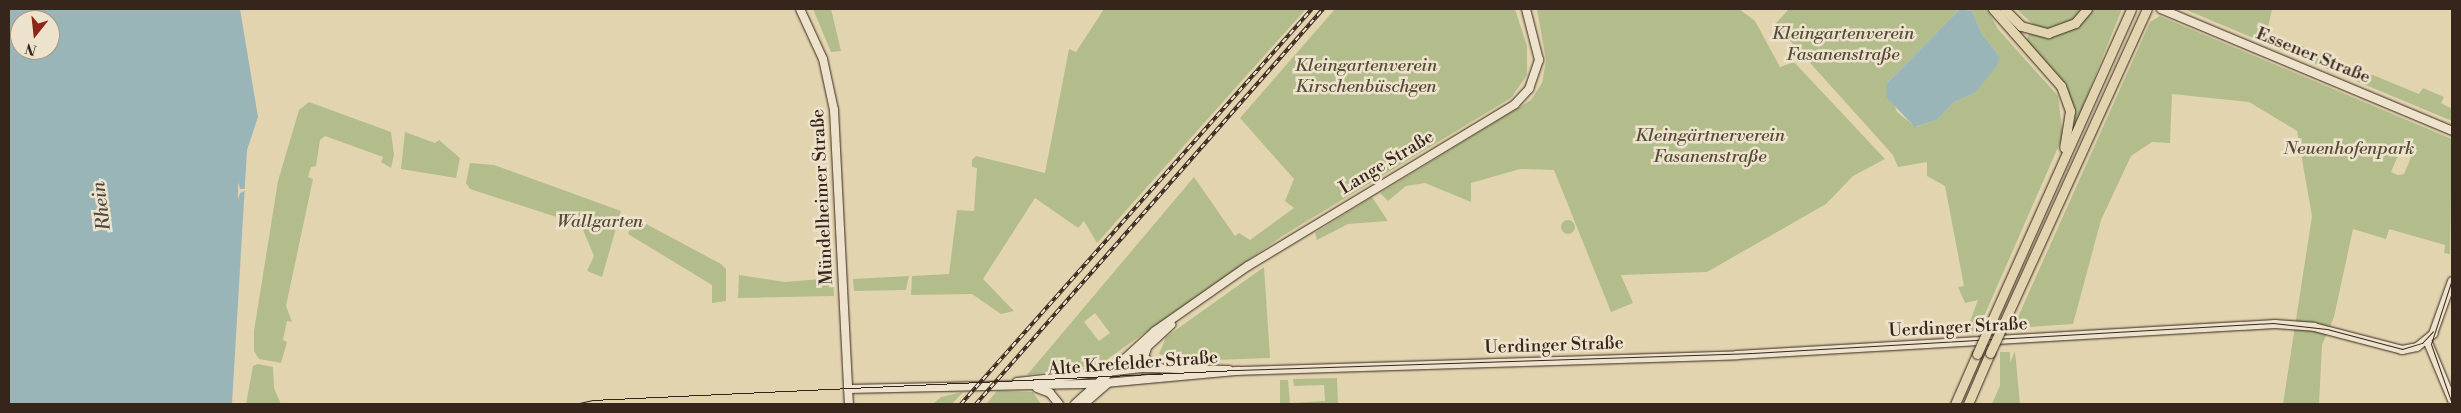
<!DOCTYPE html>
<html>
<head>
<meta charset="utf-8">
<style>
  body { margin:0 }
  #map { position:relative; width:2461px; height:413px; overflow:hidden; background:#e3d4b0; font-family:"Libre Bodoni",serif }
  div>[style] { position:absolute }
  .green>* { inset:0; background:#b3bd8b; transform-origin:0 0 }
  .round { border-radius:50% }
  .water>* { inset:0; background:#9ab5b7 }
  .pier>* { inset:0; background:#e3d4b0 }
  .roads { filter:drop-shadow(0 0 1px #36251b) drop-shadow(0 0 1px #36251b) }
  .secondary>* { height:8px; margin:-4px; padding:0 4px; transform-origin:4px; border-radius:4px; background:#ede3cc }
  .highway>* { height:9px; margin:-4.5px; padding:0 4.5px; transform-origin:4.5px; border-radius:4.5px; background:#e3d4b0 }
  .tram>* { height:1px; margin:-0.5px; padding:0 0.5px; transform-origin:0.5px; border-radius:0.5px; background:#36251b }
  .rail>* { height:4px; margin-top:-2px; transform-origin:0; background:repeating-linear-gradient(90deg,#ede3cc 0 5.5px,#36251b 0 11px); box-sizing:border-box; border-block:1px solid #36251b }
  .bridges { filter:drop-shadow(0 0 1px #36251b) drop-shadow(0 0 1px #36251b) }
  .highway-bridge>* { height:9px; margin:-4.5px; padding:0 4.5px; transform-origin:4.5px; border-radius:4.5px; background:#e3d4b0 }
  span { translate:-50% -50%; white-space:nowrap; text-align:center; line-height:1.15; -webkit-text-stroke:5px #ede3cc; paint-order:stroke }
  .park-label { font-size:18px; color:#554b37; font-style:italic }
  .street-label { font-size:18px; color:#36251b }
  .water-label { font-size:19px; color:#4f4942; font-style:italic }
  .frame { position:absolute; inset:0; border:10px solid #36251b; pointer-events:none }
  .north { position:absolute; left:10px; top:10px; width:50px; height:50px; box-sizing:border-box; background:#ede3cc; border:1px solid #a49785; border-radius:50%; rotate:196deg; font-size:14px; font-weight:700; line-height:20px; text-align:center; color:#36251b }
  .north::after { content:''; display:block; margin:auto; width:18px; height:22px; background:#8f2418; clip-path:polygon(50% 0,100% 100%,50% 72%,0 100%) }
</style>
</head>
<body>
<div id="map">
  <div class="green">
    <i style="clip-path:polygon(813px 9px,831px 9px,841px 51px,831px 52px)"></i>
    <i style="clip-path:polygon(1104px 9px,1306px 9px,1097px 243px,1084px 221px,1078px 228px,1035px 198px,983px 279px,1014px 311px,1001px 314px,972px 294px,911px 295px,912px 276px,949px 274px,957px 210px,974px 211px,977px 168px,972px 167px,972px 160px,976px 156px,1045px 173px,1069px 49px,1076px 52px)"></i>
    <i style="clip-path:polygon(evenodd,1335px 9px,1515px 9px,1527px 46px,1527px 75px,1511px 98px,1284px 235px,1099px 365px,1027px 375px,1194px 177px,1235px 236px,1239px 233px,1250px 240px,1294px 208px,1285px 201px,1294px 179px,1240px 118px,1335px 9px,1095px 313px,1110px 333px,1099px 341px,1084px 322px,1095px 313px)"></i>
    <i style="clip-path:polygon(1537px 9px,1739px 9px,1755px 21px,1780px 67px,1794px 62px,1885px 159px,1853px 176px,1826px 204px,1707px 272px,1621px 275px,1633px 303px,1611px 312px,1554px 170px,1520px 169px,1471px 183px,1471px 202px,1425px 183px,1406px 186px,1388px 201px,1380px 193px,1531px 100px,1542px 83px,1546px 61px)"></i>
    <i style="clip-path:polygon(1789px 9px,1960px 9px,1887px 83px,1897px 112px,1916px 127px,1937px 120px,1954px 102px,1975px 93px,2000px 57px,1982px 34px,1972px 11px,1965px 9px,1987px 9px,1998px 29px,2058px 96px,2063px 136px,1978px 330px,1966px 332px,1978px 300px,1965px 303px,1958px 287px,1964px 286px,1945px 186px,1927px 176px,1927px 162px,1898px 167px,1893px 155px,1775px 24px)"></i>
    <i style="clip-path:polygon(2016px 9px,2122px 9px,2074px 128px,2074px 110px,2066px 88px,2025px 44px,2033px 24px)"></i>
    <i style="clip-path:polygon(2184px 9px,2272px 9px,2268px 28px,2273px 34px,2419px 94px,2423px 88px,2444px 97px,2441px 103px,2452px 109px,2452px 121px)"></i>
    <i style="clip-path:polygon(evenodd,2160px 16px,2452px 139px,2450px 254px,2444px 253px,2445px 245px,2389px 229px,2386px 239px,2353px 229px,2334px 317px,2322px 345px,2319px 404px,2283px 404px,2312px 216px,2297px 131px,2249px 102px,2172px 94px,2170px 143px,2152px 142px,2131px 156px,2101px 220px,2073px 324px,2013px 328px,2150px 22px,2160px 16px,2400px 151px,2412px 155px,2404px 174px,2398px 175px,2391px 172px,2400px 151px)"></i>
    <i style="clip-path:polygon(309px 102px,391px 132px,394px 155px,391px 168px,381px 162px,383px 157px,325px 136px,320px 140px,316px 166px,311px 167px,308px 177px,313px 179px,286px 306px,292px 322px,287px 321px,283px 340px,287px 342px,281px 363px,276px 362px,259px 359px,254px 351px,254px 331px,278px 181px,299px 110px)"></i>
    <i style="clip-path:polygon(405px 132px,435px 143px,439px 140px,460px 158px,456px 178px,401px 169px)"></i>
    <i style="clip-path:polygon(470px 163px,494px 165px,621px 211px,602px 277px,587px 271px,594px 256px,581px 225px,470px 189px,466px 183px)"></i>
    <i style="clip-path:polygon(1372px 197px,1388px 221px,1348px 224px,1317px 240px,1315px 233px)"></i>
    <i style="clip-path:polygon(635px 218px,721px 264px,726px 269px,726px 301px,712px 303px,712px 285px,628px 234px)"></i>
    <i class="round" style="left:1561px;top:220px;width:14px;height:14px"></i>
    <i style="clip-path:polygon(1264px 267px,1270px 358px,1184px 361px,1159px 354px,1166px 337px)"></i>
    <i style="clip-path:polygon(739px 275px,785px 282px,833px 278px,834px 296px,738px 298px)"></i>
    <i style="clip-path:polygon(909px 276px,906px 290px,854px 291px,853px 279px)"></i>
    <i style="clip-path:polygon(2015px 351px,2020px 404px,1992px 404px,2004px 376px)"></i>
    <i style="left:2000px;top:352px;width:10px;height:57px"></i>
    <i style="clip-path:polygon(258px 364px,273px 367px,274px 388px,281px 404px,246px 404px,253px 366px)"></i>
    <i style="clip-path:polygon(1337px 378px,1338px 404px,1280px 404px,1280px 380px,1288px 380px,1290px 403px,1325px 401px,1324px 385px,1294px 386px,1293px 379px)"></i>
    <i style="clip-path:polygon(997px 391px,1033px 392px,1041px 404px,986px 404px)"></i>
    <i style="clip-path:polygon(963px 392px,952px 404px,933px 404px,941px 397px)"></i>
  </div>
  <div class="water">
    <i style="clip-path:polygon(evenodd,9px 9px,240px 9px,258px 117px,247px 150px,232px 404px,9px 404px,9px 9px,20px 20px,50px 20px,50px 50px,20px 50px,20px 20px)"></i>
    <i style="clip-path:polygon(1960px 9px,1972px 11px,1982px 34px,2000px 57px,1996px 67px,1975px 93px,1954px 102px,1937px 120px,1915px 127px,1886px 97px,1887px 83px)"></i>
  </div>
  <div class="pier">
    <i style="clip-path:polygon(238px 182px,240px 189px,249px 189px,240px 193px,238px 200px)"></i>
  </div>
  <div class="roads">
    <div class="secondary">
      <i style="left:800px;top:9px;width:55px;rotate:65.3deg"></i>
      <i style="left:823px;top:59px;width:52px;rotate:77.8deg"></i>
      <i style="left:834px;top:110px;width:294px;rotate:87.1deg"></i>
      <i style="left:2161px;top:9px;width:316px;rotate:22.7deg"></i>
      <i style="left:2427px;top:340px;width:65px;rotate:67.4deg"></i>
      <i style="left:1147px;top:348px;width:9px;rotate:108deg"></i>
      <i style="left:1144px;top:357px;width:16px;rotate:43deg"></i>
      <i style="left:1122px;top:370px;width:67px;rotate:-42.6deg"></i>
      <i style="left:1017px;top:382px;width:126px;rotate:-6.4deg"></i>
      <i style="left:1142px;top:368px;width:87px;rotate:1.3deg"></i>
      <i style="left:1037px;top:388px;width:14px;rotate:21deg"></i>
      <i style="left:1050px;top:393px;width:14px;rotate:51deg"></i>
      <i style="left:848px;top:389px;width:246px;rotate:-1.2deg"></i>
      <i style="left:1094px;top:384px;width:145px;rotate:-5.2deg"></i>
      <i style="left:1238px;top:371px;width:499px;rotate:-1.8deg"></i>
      <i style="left:1737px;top:355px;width:539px;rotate:-3.3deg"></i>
      <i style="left:2275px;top:324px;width:39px;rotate:4deg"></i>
      <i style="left:2314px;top:327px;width:91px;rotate:14.6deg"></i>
      <i style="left:2402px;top:350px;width:15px;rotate:-11deg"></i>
      <i style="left:2417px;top:347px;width:21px;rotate:-39deg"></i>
      <i style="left:2433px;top:334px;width:56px;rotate:-70.3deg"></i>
      <i style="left:1075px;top:404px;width:108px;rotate:-42.4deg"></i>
      <i style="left:1155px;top:331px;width:113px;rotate:-35deg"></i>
      <i style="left:1248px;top:266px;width:312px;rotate:-31.2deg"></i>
      <i style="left:1515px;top:104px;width:21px;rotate:-47deg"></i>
      <i style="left:1529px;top:89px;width:31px;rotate:-71deg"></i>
      <i style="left:1539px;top:60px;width:53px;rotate:-104.3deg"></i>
      <i style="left:1084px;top:404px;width:32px;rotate:-41deg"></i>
    </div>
    <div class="highway">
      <i style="left:1993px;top:9px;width:103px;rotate:48.6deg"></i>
      <i style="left:2061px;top:86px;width:27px;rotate:70deg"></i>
      <i style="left:2070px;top:111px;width:37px;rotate:99deg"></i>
      <i style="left:2004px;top:9px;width:24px;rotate:45deg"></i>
      <i style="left:2021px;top:26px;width:28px;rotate:15deg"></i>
      <i style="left:2048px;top:33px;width:29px;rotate:-20deg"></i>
      <i style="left:2075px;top:23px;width:18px;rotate:-49deg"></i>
      <i style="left:1988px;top:329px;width:350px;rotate:-65.9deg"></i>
      <i style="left:2001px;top:329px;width:352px;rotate:-65.5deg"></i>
      <i style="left:1955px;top:404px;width:55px;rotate:-66.3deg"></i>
      <i style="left:1968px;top:404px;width:56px;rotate:-66.7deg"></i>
    </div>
  </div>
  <div class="tram">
    <i style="left:2452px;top:279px;width:68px;rotate:107.9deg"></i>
    <i style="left:2431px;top:344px;width:64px;rotate:70.7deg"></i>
    <i style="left:575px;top:404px;width:17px;rotate:-13deg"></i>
    <i style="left:592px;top:400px;width:646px;rotate:-2.66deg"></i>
    <i style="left:1237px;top:370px;width:515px;rotate:-1.89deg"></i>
    <i style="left:1752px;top:353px;width:522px;rotate:-3.3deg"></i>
    <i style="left:2273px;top:323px;width:54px;rotate:6.3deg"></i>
    <i style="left:2327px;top:329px;width:78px;rotate:14.9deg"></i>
    <i style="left:2402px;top:349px;width:21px;rotate:-17deg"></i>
    <i style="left:2422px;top:343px;width:16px;rotate:-47deg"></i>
  </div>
  <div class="rail">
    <i style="left:961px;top:404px;width:528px;rotate:-48.38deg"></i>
    <i style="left:976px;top:404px;width:526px;rotate:-48.7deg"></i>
  </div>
  <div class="bridges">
    <div class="highway-bridge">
      <i style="left:1990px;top:353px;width:26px;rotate:-65deg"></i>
      <i style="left:1977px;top:354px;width:27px;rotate:-66deg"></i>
    </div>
  </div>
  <div class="park-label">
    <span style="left:1843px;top:45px">Kleingartenverein<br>Fasanenstraße</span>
    <span style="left:1366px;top:77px">Kleingartenverein<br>Kirschenbüschgen</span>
    <span style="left:1710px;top:147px">Kleingärtnerverein<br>Fasanenstraße</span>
    <span style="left:2349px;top:149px">Neuenhofenpark</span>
    <span style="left:600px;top:222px">Wallgarten</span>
  </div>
  <div class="street-label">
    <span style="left:2313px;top:56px;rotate:22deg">Essener Straße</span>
    <span style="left:1387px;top:163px;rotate:-31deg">Lange Straße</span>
    <span style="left:823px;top:197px;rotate:-93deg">Mündelheimer Straße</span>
    <span style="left:1958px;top:328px;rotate:-3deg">Uerdinger Straße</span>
    <span style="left:1554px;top:346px;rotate:-2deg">Uerdinger Straße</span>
    <span style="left:1133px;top:364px;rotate:-4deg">Alte Krefelder Straße</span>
  </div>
  <div class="water-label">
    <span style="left:102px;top:206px;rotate:-97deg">Rhein</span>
  </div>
  <div class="frame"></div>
  <div class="north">N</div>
</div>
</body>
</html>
